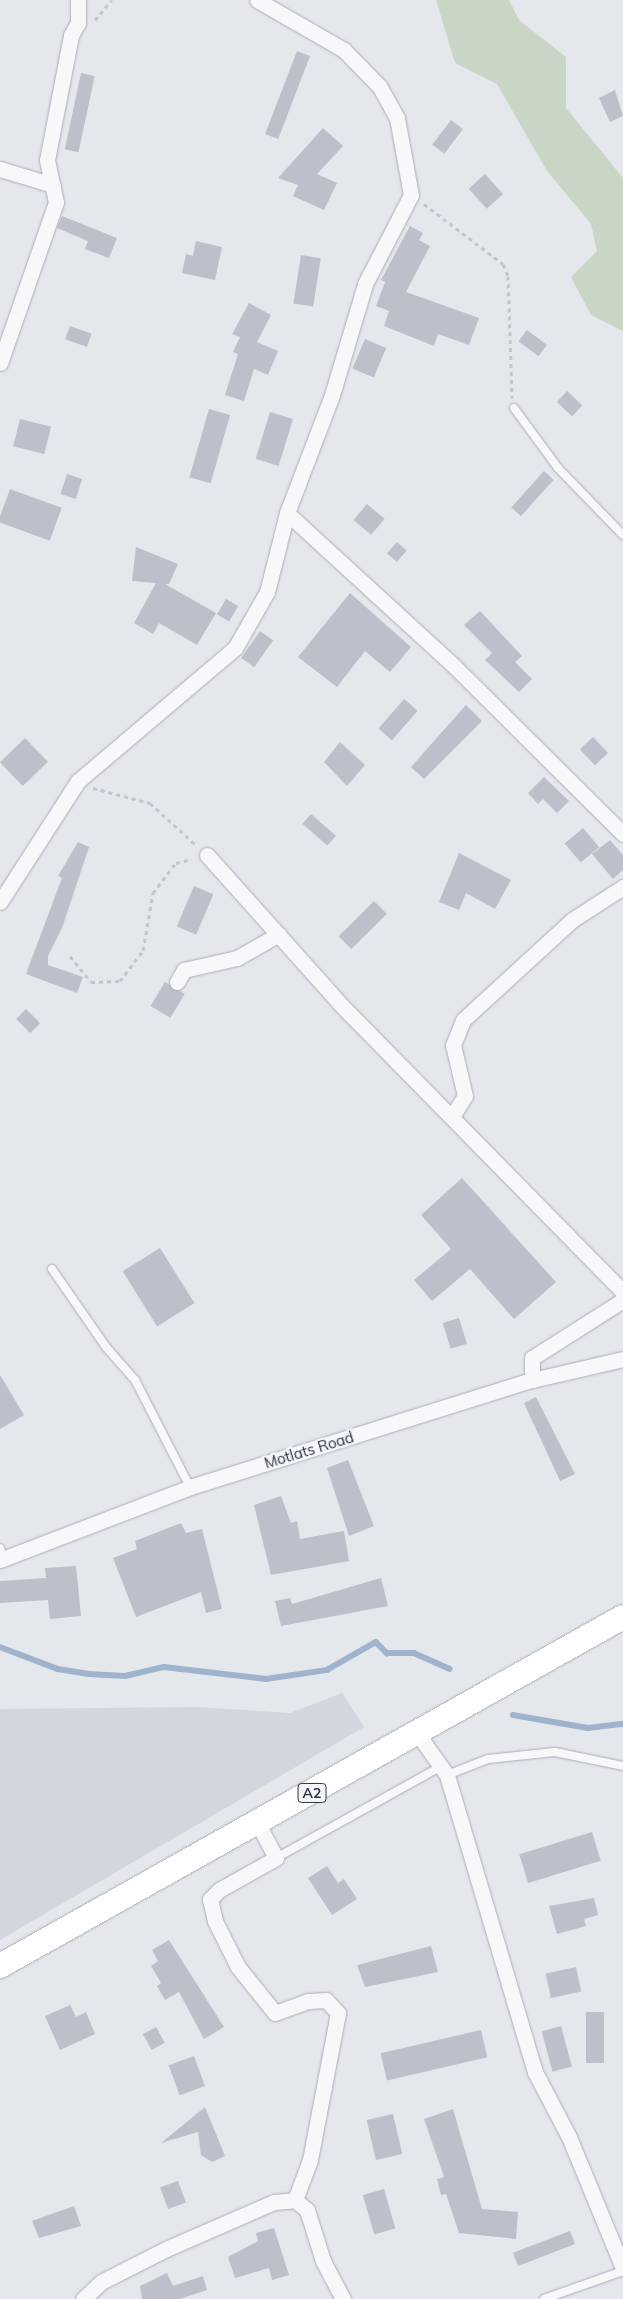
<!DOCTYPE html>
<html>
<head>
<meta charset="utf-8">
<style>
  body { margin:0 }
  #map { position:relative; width:623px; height:2299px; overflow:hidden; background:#e4e7ec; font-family:Mulish,sans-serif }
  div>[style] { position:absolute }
  .built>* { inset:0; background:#d2d6de }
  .green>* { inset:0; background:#c9d6c5 }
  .stream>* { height:5.5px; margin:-2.75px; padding:0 2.75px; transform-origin:2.75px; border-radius:2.75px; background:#9fb4cc }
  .building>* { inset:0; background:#bbc0ca; transform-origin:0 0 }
  .path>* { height:3px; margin-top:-1.5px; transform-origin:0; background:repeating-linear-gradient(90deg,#c2c5cb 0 4px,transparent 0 8px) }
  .roads { filter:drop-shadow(0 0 1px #a9aeb7) drop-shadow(0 0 1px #a9aeb7) }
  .service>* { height:8px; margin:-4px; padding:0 4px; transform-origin:4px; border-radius:4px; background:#f7f8fa }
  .minor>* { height:15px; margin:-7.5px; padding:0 7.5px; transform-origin:7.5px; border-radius:7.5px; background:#f7f8fa }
  .primary>* { height:24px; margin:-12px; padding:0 12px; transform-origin:12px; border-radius:12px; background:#fff }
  span { translate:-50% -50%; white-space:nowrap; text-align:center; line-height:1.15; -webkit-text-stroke:4.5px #f4f6f9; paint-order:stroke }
  .shield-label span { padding:1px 4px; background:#f4f6f9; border:1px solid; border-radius:4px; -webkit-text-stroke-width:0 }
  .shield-label { font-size:14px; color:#2b3445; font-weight:700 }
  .street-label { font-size:15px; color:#2b3445 }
</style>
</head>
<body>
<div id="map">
  <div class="built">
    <i style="clip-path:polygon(342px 1693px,364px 1727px,0 1940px,0 1709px,197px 1707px,290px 1713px)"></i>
  </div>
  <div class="green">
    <i style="clip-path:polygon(436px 0,509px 0,519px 20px,566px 57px,566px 108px,623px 178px,623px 331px,591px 315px,571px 277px,597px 251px,591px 224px,547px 171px,497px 84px,455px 63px)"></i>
  </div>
  <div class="stream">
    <i style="left:0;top:1647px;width:62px;rotate:20.8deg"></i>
    <i style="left:58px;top:1669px;width:31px;rotate:9deg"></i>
    <i style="left:89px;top:1674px;width:36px;rotate:3deg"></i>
    <i style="left:125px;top:1676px;width:40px;rotate:-13deg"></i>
    <i style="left:164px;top:1667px;width:103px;rotate:6.7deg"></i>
    <i style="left:266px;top:1679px;width:62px;rotate:-8.4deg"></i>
    <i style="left:327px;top:1670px;width:56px;rotate:-29.7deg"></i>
    <i style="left:376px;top:1642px;width:16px;rotate:45deg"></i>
    <i style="left:387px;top:1653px;width:27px"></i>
    <i style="left:414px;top:1653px;width:39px;rotate:24deg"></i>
    <i style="left:513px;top:1715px;width:76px;rotate:9.8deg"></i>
    <i style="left:588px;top:1728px;width:35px;rotate:-7deg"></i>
  </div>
  <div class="building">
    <i style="left:297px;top:51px;width:14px;height:89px;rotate:21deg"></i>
    <i style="left:81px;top:73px;width:14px;height:78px;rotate:12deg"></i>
    <i style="clip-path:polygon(615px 90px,623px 116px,610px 122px,599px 98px)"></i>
    <i style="left:451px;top:120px;width:15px;height:31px;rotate:37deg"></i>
    <i style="clip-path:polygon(323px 128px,343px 146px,317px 174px,337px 183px,324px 210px,293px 196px,298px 185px,278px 178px)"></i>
    <i style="left:485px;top:174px;width:27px;height:22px;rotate:48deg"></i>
    <i style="clip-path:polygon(62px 216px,117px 238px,109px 258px,85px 249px,88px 241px,57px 228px)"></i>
    <i style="clip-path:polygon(410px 226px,423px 233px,419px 240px,430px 246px,406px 292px,479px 318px,469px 345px,438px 334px,434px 346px,384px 326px,389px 311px,376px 306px,385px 282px,381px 280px)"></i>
    <i style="clip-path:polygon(196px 241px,222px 247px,215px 280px,182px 273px,186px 254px,193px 256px)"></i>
    <i style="left:301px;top:255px;width:20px;height:49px;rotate:9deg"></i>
    <i style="clip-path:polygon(249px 303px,271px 315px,257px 342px,278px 351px,268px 375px,254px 369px,244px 401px,225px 395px,238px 354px,233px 352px,240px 337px,232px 334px)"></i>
    <i style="left:70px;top:326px;width:23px;height:14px;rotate:20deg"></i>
    <i style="left:527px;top:330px;width:25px;height:14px;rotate:37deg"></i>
    <i style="left:365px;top:339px;width:23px;height:32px;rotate:23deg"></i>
    <i style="left:567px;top:391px;width:21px;height:15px;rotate:43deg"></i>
    <i style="left:209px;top:409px;width:22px;height:71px;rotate:16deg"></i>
    <i style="left:270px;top:412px;width:24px;height:49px;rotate:17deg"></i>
    <i style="left:20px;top:419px;width:32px;height:28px;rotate:14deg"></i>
    <i style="left:544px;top:471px;width:13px;height:49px;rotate:42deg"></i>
    <i style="left:67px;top:474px;width:16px;height:21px;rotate:18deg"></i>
    <i style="left:10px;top:489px;width:55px;height:35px;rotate:20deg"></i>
    <i style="left:367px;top:504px;width:23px;height:21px;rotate:40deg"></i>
    <i style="left:397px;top:542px;width:13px;height:15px;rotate:42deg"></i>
    <i style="clip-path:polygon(136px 547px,178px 564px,169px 584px,165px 584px,216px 613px,197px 645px,159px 623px,153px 634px,134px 623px,156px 583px,132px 581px)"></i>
    <i style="clip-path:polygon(350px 593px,411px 647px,390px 672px,365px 651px,337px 687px,298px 657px)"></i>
    <i style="left:226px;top:599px;width:14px;height:18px;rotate:30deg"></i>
    <i style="clip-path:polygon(480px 611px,522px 656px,515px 662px,532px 679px,519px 692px,485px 660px,492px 653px,464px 625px)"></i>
    <i style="left:260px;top:631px;width:16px;height:33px;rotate:35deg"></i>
    <i style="left:404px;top:699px;width:18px;height:39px;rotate:41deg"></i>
    <i style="clip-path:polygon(466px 705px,482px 721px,424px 779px,411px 767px)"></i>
    <i style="left:593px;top:737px;width:22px;height:18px;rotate:47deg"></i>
    <i style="left:25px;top:738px;width:33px;height:35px;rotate:46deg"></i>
    <i style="clip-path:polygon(340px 742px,365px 765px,347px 786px,324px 762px)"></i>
    <i style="clip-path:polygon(544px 777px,569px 801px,557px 813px,543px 799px,538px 804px,528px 793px)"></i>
    <i style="left:311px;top:814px;width:33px;height:13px;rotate:41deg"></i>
    <i style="left:583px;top:828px;width:25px;height:24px;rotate:50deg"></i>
    <i style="clip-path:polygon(610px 840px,623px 855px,623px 870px,613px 879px,592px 854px)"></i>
    <i style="clip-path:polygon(78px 842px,89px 847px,62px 928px,48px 956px,48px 965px,83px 977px,77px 993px,26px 974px,62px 878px,58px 876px)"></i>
    <i style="clip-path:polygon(459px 853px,511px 880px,495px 909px,466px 893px,459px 910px,439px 902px)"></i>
    <i style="left:194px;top:886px;width:21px;height:44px;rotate:23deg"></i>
    <i style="left:374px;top:901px;width:18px;height:50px;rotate:45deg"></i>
    <i style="left:165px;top:982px;width:23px;height:28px;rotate:31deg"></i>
    <i style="left:26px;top:1009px;width:20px;height:14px;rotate:45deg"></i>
    <i style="clip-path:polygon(462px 1178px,556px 1282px,514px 1319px,470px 1269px,432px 1301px,414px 1280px,451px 1249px,421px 1215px)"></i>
    <i style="left:160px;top:1248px;width:65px;height:44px;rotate:58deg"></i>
    <i style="left:459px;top:1318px;width:27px;height:17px;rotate:73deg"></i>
    <i style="clip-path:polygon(0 1375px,24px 1415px,0 1429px)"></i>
    <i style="clip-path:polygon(536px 1397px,575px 1474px,560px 1481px,524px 1403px)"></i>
    <i style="clip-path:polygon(348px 1460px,374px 1526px,349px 1536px,327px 1468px)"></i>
    <i style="clip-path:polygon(281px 1496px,291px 1523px,297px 1521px,300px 1539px,344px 1531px,349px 1561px,271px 1575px,254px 1505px)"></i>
    <i style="clip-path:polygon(181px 1523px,186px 1533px,202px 1529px,222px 1609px,206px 1613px,201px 1592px,136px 1617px,113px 1558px,137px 1549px,135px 1541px)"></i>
    <i style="clip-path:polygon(76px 1566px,81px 1616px,50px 1619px,48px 1600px,0 1603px,0 1581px,46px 1578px,45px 1568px)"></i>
    <i style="clip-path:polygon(381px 1578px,388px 1606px,281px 1626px,275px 1601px,290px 1598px,292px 1604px)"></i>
    <i style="left:592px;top:1832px;width:30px;height:76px;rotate:73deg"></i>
    <i style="clip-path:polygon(327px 1866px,338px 1883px,344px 1879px,357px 1899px,332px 1915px,308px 1878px)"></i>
    <i style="clip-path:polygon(594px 1898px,598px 1915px,584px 1919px,586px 1926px,557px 1934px,549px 1906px)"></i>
    <i style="clip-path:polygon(169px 1940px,224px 2027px,204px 2039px,179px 1992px,165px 2000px,157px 1986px,161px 1983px,151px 1966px,158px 1961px,152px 1950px)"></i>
    <i style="clip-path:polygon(431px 1946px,438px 1972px,365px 1987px,357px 1965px)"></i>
    <i style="left:576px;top:1967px;width:25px;height:31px;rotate:78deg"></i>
    <i style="clip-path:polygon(70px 2005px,76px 2017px,86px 2012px,95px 2034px,60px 2050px,45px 2016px)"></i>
    <i style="left:586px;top:2012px;width:18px;height:51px"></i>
    <i style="left:561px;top:2026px;width:42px;height:20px;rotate:75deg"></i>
    <i style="left:156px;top:2027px;width:18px;height:15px;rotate:61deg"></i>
    <i style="left:481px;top:2030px;width:28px;height:103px;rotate:77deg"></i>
    <i style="left:194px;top:2056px;width:32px;height:27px;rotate:70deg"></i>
    <i style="clip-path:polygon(205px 2107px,225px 2156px,212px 2162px,201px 2155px,198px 2132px,161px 2143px)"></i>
    <i style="clip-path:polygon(453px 2109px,482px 2209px,518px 2212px,516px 2239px,459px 2233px,446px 2194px,441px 2195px,437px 2179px,444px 2177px,424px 2119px)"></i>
    <i style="left:393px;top:2114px;width:41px;height:27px;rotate:77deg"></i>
    <i style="left:178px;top:2181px;width:23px;height:19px;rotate:70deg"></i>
    <i style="left:384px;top:2189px;width:41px;height:22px;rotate:74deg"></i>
    <i style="clip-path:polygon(74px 2206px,81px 2226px,39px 2238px,32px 2221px)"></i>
    <i style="clip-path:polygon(274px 2228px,289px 2275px,272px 2280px,269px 2268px,235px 2278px,228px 2257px,258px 2241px,256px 2233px)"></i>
    <i style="left:570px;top:2231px;width:14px;height:61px;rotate:69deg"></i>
    <i style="clip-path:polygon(167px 2273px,173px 2286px,203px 2276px,207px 2290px,180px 2299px,142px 2299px,140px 2286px)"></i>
  </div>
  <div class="path">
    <i style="left:95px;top:20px;width:26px;rotate:-50deg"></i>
    <i style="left:424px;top:204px;width:99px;rotate:37.2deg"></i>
    <i style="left:503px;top:264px;width:13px;rotate:67deg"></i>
    <i style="left:508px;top:276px;width:122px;rotate:88.1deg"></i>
    <i style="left:93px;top:788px;width:59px;rotate:14.7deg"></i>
    <i style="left:150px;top:803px;width:62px;rotate:42.4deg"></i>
    <i style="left:70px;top:956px;width:33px;rotate:51deg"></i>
    <i style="left:91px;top:982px;width:29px;rotate:-2deg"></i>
    <i style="left:120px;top:981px;width:39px;rotate:-53deg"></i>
    <i style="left:143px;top:950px;width:58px;rotate:-80deg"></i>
    <i style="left:153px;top:893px;width:38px;rotate:-53deg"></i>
    <i style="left:176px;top:863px;width:16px;rotate:-14deg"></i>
  </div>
  <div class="roads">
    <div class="service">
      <i style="left:514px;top:408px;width:74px;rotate:53.7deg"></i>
      <i style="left:558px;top:468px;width:93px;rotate:45.9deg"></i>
      <i style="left:52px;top:1269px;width:95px;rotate:55.3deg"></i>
      <i style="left:106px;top:1347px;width:44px;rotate:48.7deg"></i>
      <i style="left:135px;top:1380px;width:120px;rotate:62.8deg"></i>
      <i style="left:0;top:1548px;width:10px;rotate:73deg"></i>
      <i style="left:447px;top:1775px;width:44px;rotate:-21.3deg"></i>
      <i style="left:488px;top:1759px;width:67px;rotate:-6deg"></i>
      <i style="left:555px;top:1752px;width:69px;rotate:11.6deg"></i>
      <i style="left:276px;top:1858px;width:188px;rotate:-29deg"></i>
      <i style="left:544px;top:2299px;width:84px;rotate:-19.5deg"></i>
    </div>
    <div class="minor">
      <i style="left:0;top:169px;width:55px;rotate:16.8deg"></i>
      <i style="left:0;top:363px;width:170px;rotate:-70.8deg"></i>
      <i style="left:56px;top:202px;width:43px;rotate:-102.1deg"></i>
      <i style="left:47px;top:160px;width:127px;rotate:-79.1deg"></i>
      <i style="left:71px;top:35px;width:14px;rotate:-60deg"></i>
      <i style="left:78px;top:23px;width:23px;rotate:-90deg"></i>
      <i style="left:287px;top:513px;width:225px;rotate:42.5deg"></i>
      <i style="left:453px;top:665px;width:240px;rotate:44.8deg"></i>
      <i style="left:207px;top:855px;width:204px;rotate:48.2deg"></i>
      <i style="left:343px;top:1007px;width:400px;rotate:45.5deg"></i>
      <i style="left:0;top:902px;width:144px;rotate:-57.2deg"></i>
      <i style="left:78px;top:781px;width:206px;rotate:-40.3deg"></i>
      <i style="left:235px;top:648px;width:64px;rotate:-60.3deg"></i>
      <i style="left:267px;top:592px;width:81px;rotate:-75.8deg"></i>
      <i style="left:287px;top:513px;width:126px;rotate:-69.1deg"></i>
      <i style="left:332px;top:395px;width:116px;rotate:-73.4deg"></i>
      <i style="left:365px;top:284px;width:100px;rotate:-62.7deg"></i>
      <i style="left:411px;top:195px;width:78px;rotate:-100.3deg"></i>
      <i style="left:397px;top:118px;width:37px;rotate:-119deg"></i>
      <i style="left:379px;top:86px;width:50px;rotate:-134.2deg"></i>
      <i style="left:344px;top:50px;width:100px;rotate:-150.1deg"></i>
      <i style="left:177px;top:982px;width:14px;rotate:-60deg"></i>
      <i style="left:184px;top:970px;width:54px;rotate:-12.8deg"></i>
      <i style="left:237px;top:958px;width:48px;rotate:-29.7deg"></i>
      <i style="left:453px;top:1115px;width:22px;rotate:-58deg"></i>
      <i style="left:465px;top:1096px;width:52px;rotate:-103.2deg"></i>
      <i style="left:453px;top:1045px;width:27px;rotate:-68deg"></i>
      <i style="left:463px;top:1020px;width:148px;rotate:-42.5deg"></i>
      <i style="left:572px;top:920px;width:61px;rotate:-32.9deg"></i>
      <i style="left:532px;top:1380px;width:22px;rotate:-90deg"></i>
      <i style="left:532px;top:1358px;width:108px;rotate:-32.5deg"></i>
      <i style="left:0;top:1560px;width:204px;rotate:-21deg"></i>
      <i style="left:190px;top:1487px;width:358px;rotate:-17.4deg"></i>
      <i style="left:532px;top:1380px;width:93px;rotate:-13deg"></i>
      <i style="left:417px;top:1733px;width:52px;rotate:54.5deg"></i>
      <i style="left:447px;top:1775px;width:310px;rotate:73.5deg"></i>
      <i style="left:535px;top:2072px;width:73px;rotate:62.4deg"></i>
      <i style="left:569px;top:2137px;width:142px;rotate:67.6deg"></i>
      <i style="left:258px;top:1824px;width:38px;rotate:62deg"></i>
      <i style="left:276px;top:1858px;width:65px;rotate:150.7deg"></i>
      <i style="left:219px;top:1890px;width:13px;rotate:135deg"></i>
      <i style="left:210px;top:1899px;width:23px;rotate:77deg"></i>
      <i style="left:215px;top:1921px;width:51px;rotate:63.4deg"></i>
      <i style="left:238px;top:1967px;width:59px;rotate:51.2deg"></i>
      <i style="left:275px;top:2013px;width:35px;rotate:-20deg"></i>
      <i style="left:308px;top:2001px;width:18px;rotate:-3deg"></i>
      <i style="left:326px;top:2000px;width:18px;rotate:47deg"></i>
      <i style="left:338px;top:2013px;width:150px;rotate:100.8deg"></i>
      <i style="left:310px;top:2160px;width:43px;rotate:110.6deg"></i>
      <i style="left:83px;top:2299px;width:25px;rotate:-43deg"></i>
      <i style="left:101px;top:2282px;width:73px;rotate:-26.9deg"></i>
      <i style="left:166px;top:2249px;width:118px;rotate:-23.5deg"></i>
      <i style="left:274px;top:2202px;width:21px;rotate:-5deg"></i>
      <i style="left:295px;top:2200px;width:16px;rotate:40deg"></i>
      <i style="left:307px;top:2210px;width:53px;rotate:72.6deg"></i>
      <i style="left:323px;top:2261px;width:43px;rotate:62.2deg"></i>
    </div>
    <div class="primary">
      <i style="left:0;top:1966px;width:714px;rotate:-29.26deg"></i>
    </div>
  </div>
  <div class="shield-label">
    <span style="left:312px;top:1793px">A2</span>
  </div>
  <div class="street-label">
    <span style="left:309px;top:1450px;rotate:-17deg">Motlats Road</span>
  </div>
</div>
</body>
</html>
